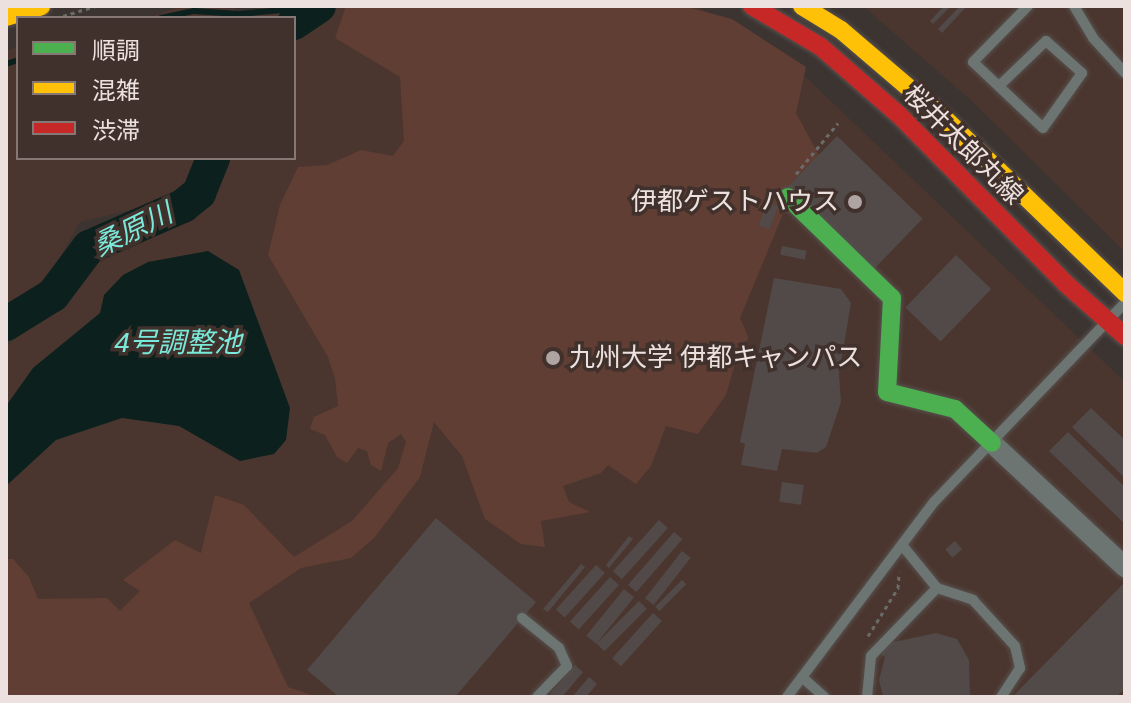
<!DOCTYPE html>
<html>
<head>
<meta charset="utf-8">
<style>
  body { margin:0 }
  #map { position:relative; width:1131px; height:703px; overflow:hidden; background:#3c3431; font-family:Helvetica,"Noto Sans JP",sans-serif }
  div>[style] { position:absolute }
  .built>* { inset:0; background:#4b362f }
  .green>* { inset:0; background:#603e33 }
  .water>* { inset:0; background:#0c201d }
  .stream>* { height:6px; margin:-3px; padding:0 3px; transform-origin:3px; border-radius:3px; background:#0c201d }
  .river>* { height:34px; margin:-17px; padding:0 17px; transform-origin:17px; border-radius:17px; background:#0c201d }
  .building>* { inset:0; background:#514a48; transform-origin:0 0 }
  .path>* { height:3px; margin-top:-1.5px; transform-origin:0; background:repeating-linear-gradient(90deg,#6a6b68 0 4px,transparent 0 8px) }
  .roads { filter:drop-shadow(0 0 2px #57514e) drop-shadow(0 0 2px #57514e) }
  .lane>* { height:10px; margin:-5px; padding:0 5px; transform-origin:5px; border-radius:5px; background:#6d7573 }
  .street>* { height:20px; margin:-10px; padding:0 10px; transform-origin:10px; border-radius:10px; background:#6d7573 }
  .fast>* { height:18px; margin:-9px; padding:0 9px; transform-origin:9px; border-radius:9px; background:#4caf50 }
  .slow>* { height:18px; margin:-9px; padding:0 9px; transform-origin:9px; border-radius:9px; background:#ffc107 }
  .jam>* { height:18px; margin:-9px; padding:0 9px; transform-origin:9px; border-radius:9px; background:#c62828 }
  .dots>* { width:22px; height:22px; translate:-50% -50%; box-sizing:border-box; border:4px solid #41312c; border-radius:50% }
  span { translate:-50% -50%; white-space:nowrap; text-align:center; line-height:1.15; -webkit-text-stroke:7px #41312c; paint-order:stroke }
  .street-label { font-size:26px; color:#ece1de }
  .poi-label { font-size:26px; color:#ece1de }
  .right { translate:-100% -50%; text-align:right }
  .left { translate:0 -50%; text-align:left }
  .water-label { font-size:28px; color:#79e9d9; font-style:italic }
  .frame { position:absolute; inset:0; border:8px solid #ece1de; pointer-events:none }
  .legend { position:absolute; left:16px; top:16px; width:280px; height:144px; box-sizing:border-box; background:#41312c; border:2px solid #857773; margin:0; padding:10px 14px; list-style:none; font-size:24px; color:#ece1de }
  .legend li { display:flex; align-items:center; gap:16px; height:40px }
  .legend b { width:40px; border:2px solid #857773 }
</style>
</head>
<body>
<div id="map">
  <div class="built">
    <i style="clip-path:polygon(180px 6px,236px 6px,230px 18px,148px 18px)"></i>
    <i style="clip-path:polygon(262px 6px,697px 6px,792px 64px,1125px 382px,1125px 697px,6px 697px,6px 348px,32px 319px,69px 297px,97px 246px,178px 222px,204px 202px,216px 189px,219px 158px,294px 158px,294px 18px,256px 18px)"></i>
    <i style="clip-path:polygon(863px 6px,1125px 6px,1125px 252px,973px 102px)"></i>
    <i style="clip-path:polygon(18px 47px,18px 158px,195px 158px,196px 165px,187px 181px,158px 203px,80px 222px,48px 278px,6px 304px,6px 51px)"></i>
  </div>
  <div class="green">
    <i style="clip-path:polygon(346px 6px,683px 6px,732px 19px,806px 67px,796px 113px,822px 161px,804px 209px,783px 214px,740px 318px,748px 336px,745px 362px,735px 364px,726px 395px,698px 434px,666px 426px,651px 466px,636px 484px,608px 465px,601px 473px,563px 486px,569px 502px,590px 512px,541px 521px,545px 547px,521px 544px,485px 519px,462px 456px,434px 422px,420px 477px,375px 537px,351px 558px,301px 568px,249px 603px,288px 687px,317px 697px,6px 697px,6px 559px,13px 559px,29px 577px,38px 599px,107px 598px,120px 611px,140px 591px,123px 580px,175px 540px,201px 553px,215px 495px,244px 505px,294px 557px,352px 521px,398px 468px,406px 442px,401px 434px,388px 443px,381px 471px,371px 465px,367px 451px,358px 448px,347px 463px,337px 457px,325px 435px,310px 429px,314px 417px,338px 406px,335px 378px,328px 357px,268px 255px,280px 205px,298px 167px,327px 165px,361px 150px,393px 156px,404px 141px,400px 77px,335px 38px)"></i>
  </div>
  <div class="water">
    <i style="clip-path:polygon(208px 251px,239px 270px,290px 408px,286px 440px,274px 454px,240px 461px,179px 426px,122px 418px,56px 440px,6px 486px,6px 406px,33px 368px,100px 313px,104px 295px,123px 275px,148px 262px)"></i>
  </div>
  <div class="stream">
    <i style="left:161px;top:18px;width:34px;rotate:-12deg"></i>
    <i style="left:194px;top:11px;width:44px;rotate:3.9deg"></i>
    <i style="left:238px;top:14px;width:80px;rotate:-5deg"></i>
    <i style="left:6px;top:64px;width:13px;rotate:-18deg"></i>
  </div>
  <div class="river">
    <i style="left:294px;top:23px;width:30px;rotate:-34deg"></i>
    <i style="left:6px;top:324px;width:55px;rotate:-31.7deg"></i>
    <i style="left:53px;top:295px;width:60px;rotate:-53.1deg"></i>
    <i style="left:89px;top:247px;width:103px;rotate:-23.6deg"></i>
    <i style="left:183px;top:206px;width:21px;rotate:-39deg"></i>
    <i style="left:199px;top:193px;width:38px;rotate:-68deg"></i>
  </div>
  <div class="building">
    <i style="clip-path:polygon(944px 6px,951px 6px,933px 24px,930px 21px)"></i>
    <i style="clip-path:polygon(960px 6px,967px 6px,942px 33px,938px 29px)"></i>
    <i style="left:837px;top:136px;width:119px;height:71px;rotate:44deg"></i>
    <i style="left:767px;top:202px;width:12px;height:25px;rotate:20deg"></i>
    <i style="left:782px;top:246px;width:25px;height:9px;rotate:11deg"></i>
    <i style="left:956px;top:255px;width:49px;height:73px;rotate:44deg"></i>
    <i style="clip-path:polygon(774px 278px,841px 289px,851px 303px,839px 374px,841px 402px,826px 447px,817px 453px,782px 449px,777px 471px,741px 465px,745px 444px,740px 442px)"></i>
    <i style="clip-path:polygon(1091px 408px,1125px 440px,1125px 478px,1072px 427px)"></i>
    <i style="clip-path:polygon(1068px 432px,1125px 487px,1125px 524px,1049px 451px)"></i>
    <i style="left:782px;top:482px;width:22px;height:20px;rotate:8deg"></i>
    <i style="clip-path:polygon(436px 518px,536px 602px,455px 697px,339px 697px,307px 670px)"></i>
    <i style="left:659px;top:520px;width:12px;height:69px;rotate:42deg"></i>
    <i style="left:674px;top:532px;width:11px;height:70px;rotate:41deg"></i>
    <i style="clip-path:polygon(629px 536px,633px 539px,609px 568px,606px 565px)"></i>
    <i style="left:955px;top:541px;width:11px;height:13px;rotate:49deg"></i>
    <i style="left:682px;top:551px;width:11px;height:60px;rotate:38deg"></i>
    <i style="clip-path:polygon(581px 564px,585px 567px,548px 612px,543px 609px)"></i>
    <i style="left:596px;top:565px;width:12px;height:60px;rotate:42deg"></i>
    <i style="left:610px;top:577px;width:12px;height:60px;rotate:42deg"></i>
    <i style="left:682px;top:580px;width:6px;height:38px;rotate:45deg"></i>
    <i style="clip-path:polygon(1125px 582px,1125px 688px,1116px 697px,1012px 697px)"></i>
    <i style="left:624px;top:589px;width:13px;height:60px;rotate:39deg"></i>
    <i style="left:639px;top:601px;width:11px;height:60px;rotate:45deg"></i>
    <i style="left:653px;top:613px;width:12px;height:61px;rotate:42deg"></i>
    <i style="clip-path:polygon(936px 633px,957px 639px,969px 660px,970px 697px,883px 697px,879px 680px,885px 657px,881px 654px,889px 643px)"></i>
    <i style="clip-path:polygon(575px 665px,583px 672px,562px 697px,548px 697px)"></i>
    <i style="clip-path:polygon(589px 677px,597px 684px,586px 697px,572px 697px)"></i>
  </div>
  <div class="path">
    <i style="left:63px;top:16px;width:34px;rotate:-17deg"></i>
    <i style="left:796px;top:174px;width:66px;rotate:-50.5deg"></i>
    <i style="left:868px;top:636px;width:57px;rotate:-58deg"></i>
    <i style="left:898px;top:588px;width:16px;rotate:-86deg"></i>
  </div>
  <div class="roads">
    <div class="lane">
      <i style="left:1074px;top:6px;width:37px;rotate:59deg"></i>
      <i style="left:1093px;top:38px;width:47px;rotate:47.6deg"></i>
      <i style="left:999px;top:86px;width:65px;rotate:-43.8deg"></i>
      <i style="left:1046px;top:41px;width:48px;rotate:41.6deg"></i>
      <i style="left:1082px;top:73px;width:67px;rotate:125.3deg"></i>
      <i style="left:1043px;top:128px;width:96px;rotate:-136.7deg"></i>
      <i style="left:973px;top:62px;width:78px;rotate:-45.5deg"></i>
      <i style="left:902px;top:545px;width:55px;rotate:50.9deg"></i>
      <i style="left:937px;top:588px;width:38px;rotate:18deg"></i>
      <i style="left:973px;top:600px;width:62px;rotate:47.6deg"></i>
      <i style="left:1015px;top:646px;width:23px;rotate:77deg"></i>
      <i style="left:1020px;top:668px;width:35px;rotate:123deg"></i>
      <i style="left:522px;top:618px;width:48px;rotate:39deg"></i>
      <i style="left:559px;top:648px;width:20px;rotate:66deg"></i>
      <i style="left:567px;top:666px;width:43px;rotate:134.1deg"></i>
      <i style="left:802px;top:677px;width:30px;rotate:42deg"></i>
      <i style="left:787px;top:697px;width:244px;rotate:-53deg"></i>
      <i style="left:934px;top:502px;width:276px;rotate:-46.2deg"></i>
      <i style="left:867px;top:697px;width:41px;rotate:-84.4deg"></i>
      <i style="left:871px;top:656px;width:95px;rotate:-45.9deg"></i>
    </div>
    <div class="street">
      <i style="left:992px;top:443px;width:182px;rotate:43deg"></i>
    </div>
    <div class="fast">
      <i style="left:788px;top:197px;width:145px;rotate:44.2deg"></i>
      <i style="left:892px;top:298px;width:94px;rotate:93deg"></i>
      <i style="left:887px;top:392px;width:70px;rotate:14deg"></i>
      <i style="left:955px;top:409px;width:50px;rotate:42.6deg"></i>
    </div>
    <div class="slow">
      <i style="left:802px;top:6px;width:46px;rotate:31.6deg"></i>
      <i style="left:841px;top:30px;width:135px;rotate:40.5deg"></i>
      <i style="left:944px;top:118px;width:252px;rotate:44deg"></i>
      <i style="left:6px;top:17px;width:37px;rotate:-17deg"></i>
    </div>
    <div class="jam">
      <i style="left:752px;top:6px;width:80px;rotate:30.7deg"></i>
      <i style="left:821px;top:47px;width:105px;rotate:41.1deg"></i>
      <i style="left:900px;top:116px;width:235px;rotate:45.3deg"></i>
      <i style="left:1065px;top:283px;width:80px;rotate:41.5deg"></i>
    </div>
  </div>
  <div class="dots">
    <i style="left:855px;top:202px;background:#aea4a1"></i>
    <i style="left:553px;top:358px;background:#aea4a1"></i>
  </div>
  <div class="street-label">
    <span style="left:963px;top:145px;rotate:45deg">桜井太郎丸線</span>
  </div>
  <div class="poi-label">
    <span class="right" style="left:839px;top:202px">伊都ゲストハウス</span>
    <span class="left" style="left:569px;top:358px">九州大学 伊都キャンパス</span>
  </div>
  <div class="water-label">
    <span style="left:133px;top:230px;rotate:-26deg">桑原川</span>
    <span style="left:178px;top:343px">4号調整池</span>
  </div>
  <div class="frame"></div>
  <ul class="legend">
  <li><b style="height:10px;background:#4caf50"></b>順調</li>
  <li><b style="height:10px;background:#ffc107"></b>混雑</li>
  <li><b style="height:10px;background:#c62828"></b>渋滞</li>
  </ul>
</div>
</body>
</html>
